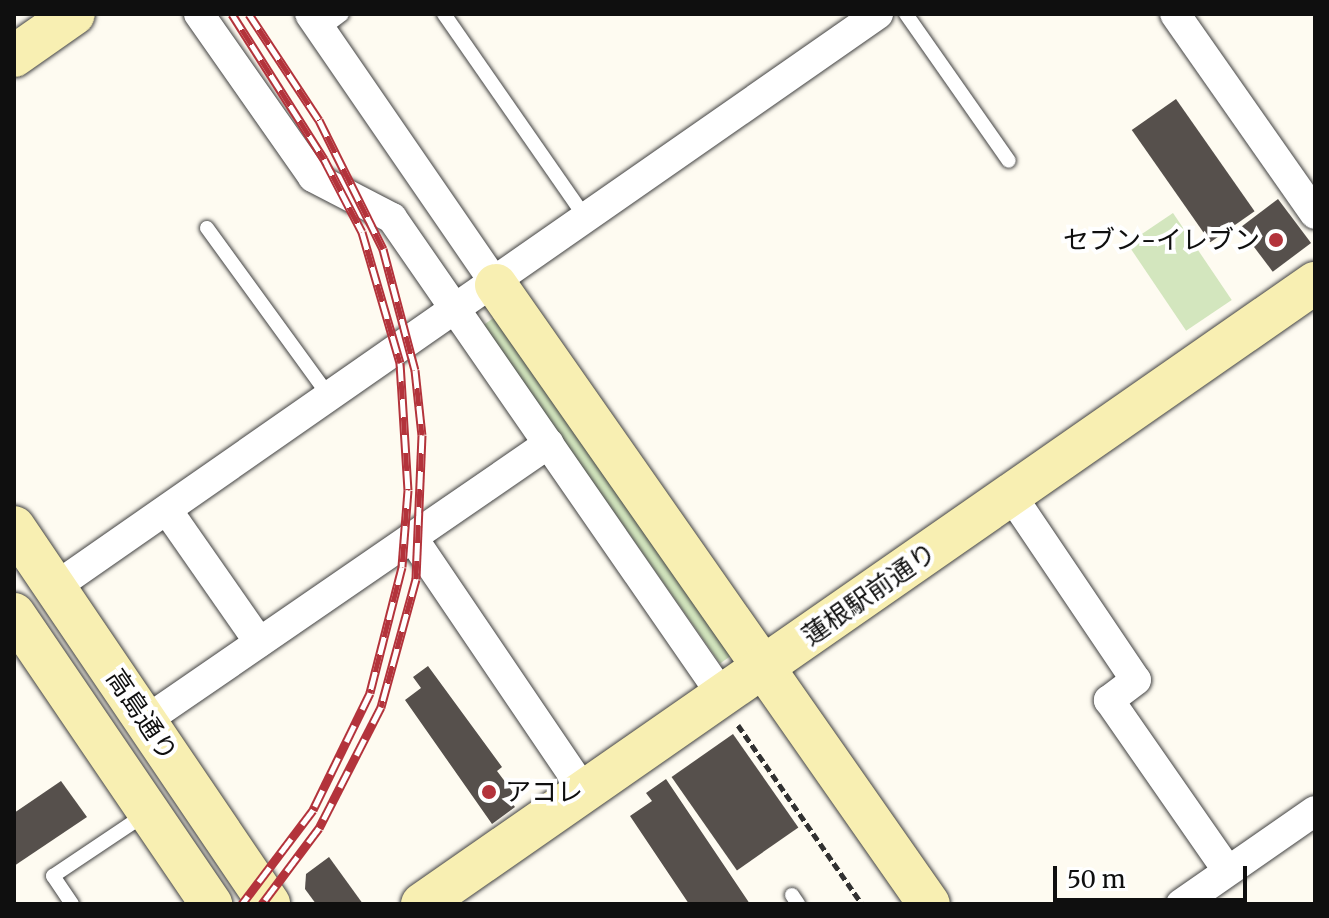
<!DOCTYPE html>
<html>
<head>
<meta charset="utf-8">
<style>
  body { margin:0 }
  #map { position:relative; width:1329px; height:918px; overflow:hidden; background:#fefbf1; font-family:Merriweather,"Noto Sans JP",serif }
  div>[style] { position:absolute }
  .green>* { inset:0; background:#d3e6be; transform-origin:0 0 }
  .building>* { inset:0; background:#56504c; transform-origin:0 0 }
  .path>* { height:5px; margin-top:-2.5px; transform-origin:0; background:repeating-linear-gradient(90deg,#313131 0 8px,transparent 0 12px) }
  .roads { filter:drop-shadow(0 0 2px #424242) drop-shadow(0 0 2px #424242) }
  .lane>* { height:14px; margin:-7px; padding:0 7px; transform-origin:7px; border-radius:7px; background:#fff }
  .street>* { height:30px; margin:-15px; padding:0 15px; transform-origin:15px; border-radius:15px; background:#fff }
  .secondary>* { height:42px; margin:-21px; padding:0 21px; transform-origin:21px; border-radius:21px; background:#f8efb2 }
  .rail>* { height:9px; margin-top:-4.5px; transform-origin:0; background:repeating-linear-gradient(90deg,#fff 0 18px,#b3333b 0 36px); box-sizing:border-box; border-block:2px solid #b3333b }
  .dots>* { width:22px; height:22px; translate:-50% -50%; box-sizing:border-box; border:4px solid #fff; border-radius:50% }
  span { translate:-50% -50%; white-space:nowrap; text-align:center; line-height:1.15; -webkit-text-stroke:8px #fff; paint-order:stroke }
  .poi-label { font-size:26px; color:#0f0f0f }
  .right { translate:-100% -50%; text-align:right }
  .left { translate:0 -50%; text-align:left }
  .street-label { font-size:26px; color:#0f0f0f }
  .frame { position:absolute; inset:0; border:16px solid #0f0f0f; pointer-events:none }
  .scale { position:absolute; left:1053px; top:866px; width:194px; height:36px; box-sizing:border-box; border:4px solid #0f0f0f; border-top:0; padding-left:10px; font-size:24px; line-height:28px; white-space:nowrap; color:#0f0f0f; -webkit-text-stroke:6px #fff; paint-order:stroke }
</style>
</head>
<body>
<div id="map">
  <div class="green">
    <i style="left:1173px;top:213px;width:105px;height:55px;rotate:56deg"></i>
    <i style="left:502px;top:312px;width:413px;height:23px;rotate:55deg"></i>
  </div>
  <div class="building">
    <i style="left:1176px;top:99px;width:137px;height:54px;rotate:55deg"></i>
    <i style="left:1278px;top:199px;width:55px;height:48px;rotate:53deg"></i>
    <i style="clip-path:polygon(428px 666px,502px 767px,497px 771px,515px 795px,509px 799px,515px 807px,492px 824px,405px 700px,421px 688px,413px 677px)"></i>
    <i style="left:733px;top:734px;width:114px;height:75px;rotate:55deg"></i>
    <i style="clip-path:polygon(666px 779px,750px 904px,689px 904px,630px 816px,652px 801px,646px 793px)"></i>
    <i style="clip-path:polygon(61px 781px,87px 817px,14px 866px,14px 813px)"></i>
    <i style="clip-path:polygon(329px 857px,363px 904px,316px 904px,305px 889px,306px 874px)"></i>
  </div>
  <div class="path">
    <i style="left:738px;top:725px;width:218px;rotate:55.3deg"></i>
  </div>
  <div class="roads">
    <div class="lane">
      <i style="left:444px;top:14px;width:249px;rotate:55.2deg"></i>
      <i style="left:906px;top:14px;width:179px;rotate:55deg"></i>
      <i style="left:321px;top:30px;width:26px;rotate:-37deg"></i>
      <i style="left:207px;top:228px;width:209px;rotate:54deg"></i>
      <i style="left:792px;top:895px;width:11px;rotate:56deg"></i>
      <i style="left:72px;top:904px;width:34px;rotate:-124deg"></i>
      <i style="left:53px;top:876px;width:113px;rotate:-33.8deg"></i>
    </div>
    <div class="street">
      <i style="left:199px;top:14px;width:199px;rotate:55deg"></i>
      <i style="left:313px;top:177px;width:89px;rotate:27.4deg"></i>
      <i style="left:392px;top:218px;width:580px;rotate:55.32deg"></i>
      <i style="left:310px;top:14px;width:329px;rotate:55.5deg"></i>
      <i style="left:1175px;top:14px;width:244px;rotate:55deg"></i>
      <i style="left:1011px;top:495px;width:223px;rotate:56deg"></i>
      <i style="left:1136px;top:680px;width:34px;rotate:143deg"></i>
      <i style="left:1109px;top:700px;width:208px;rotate:55.2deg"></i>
      <i style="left:167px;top:510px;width:161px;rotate:55.1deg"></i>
      <i style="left:412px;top:537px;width:307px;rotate:55.9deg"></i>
      <i style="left:55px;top:587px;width:1003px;rotate:-34.85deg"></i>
      <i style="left:145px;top:721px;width:490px;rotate:-34.5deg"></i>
      <i style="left:1181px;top:904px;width:163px;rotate:-34.8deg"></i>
    </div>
    <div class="secondary">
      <i style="left:14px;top:56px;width:73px;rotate:-35deg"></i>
      <i style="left:496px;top:285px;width:755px;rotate:55.03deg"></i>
      <i style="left:14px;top:527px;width:455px;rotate:55.9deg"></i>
      <i style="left:14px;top:614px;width:351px;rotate:55.8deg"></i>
      <i style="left:422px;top:904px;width:1088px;rotate:-34.82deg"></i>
    </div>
  </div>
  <div class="rail">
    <i style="left:232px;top:14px;width:172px;rotate:57.6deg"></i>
    <i style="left:324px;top:159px;width:82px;rotate:62.5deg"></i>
    <i style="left:362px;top:232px;width:136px;rotate:73.8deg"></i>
    <i style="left:400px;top:363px;width:127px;rotate:86.4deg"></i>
    <i style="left:408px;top:490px;width:77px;rotate:94.5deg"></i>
    <i style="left:402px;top:567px;width:130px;rotate:104.3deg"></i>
    <i style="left:370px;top:693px;width:130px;rotate:116deg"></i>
    <i style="left:313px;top:810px;width:118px;rotate:127.1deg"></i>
    <i style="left:249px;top:14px;width:127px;rotate:56.6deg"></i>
    <i style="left:319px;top:120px;width:144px;rotate:63.6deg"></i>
    <i style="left:383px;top:249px;width:125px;rotate:75.2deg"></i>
    <i style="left:415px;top:370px;width:65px;rotate:83.9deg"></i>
    <i style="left:422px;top:435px;width:144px;rotate:92.4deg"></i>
    <i style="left:416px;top:579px;width:133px;rotate:105.3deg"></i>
    <i style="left:381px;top:707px;width:136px;rotate:117.1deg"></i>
    <i style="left:319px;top:828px;width:95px;rotate:126.9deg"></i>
  </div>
  <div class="dots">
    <i style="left:1276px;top:240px;background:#b3333b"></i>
    <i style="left:489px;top:792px;background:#b3333b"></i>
  </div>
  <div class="poi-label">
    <span class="right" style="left:1260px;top:240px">セブン-イレブン</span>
    <span class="left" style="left:505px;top:792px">アコレ</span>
  </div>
  <div class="street-label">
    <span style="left:869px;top:594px;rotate:-35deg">蓮根駅前通り</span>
    <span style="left:142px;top:715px;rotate:56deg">高島通り</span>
  </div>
  <div class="frame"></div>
  <div class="scale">50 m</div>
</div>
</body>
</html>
